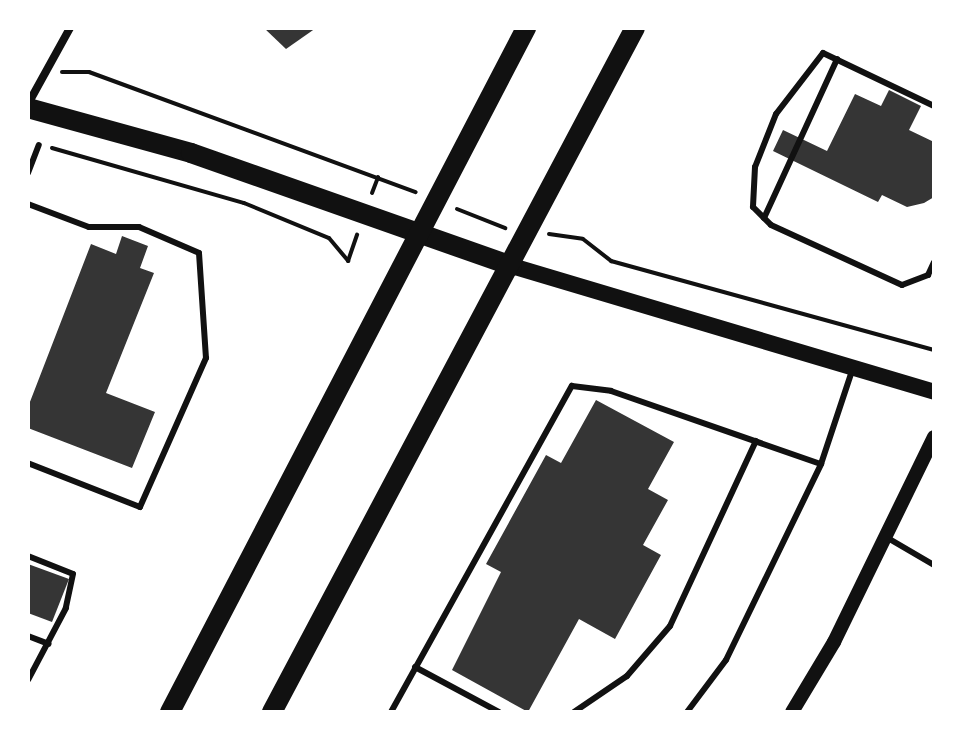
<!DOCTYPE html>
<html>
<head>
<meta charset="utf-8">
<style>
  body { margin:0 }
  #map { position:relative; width:962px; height:740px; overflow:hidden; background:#fff; font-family:Figtree,sans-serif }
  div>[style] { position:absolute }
  .building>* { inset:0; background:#353535 }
  .path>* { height:4px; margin:-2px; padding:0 2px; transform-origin:2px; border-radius:2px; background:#111 }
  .service>* { height:6px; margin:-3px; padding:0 3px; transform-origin:3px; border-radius:3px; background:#111 }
  .minor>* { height:8px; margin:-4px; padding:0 4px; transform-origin:4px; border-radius:4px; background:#111 }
  .tertiary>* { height:14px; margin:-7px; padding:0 7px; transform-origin:7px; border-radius:7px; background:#111 }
  .secondary>* { height:16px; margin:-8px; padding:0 8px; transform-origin:8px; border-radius:8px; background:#111 }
  .primary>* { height:20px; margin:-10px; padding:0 10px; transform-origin:10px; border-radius:10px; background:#111 }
  .trunk>* { height:20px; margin:-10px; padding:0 10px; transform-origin:10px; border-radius:10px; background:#111 }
  span { translate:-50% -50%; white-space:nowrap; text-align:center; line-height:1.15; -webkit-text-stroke:6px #fff; paint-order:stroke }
  .frame { position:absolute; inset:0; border:30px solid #fff; pointer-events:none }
</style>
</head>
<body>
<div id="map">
  <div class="building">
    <i style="clip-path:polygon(264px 28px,316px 28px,286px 49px)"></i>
    <i style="clip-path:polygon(889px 90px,921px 106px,909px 130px,934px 142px,934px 197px,924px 203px,907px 207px,882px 195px,878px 202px,773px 151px,783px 130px,827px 151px,855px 94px,881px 106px)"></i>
    <i style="clip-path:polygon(122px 236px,148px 246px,140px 268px,154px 273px,106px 393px,155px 412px,132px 468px,28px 428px,28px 407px,91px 244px,116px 254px)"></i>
    <i style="clip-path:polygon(596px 400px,674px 442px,648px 489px,668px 500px,643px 545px,661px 555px,615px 639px,579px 619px,528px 712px,452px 670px,501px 572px,486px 564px,546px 455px,561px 463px)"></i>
    <i style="clip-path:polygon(28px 564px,69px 579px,52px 622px,28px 613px)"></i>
  </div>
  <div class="path">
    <i style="left:62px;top:72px;width:27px"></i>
    <i style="left:89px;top:72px;width:348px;rotate:20.2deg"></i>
    <i style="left:52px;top:148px;width:200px;rotate:16deg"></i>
    <i style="left:244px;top:203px;width:92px;rotate:22.4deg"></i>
    <i style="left:329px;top:238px;width:30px;rotate:50deg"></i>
    <i style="left:372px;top:193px;width:17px;rotate:-69deg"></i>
    <i style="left:457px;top:209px;width:52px;rotate:21.6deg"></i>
    <i style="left:549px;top:234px;width:34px;rotate:8deg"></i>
    <i style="left:583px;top:239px;width:36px;rotate:38deg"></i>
    <i style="left:611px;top:261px;width:335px;rotate:15.4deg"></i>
    <i style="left:348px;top:261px;width:28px;rotate:-71deg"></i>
  </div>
  <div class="service">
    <i style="left:934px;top:106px;width:123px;rotate:-154.5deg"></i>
    <i style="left:823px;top:53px;width:77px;rotate:127.6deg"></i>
    <i style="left:776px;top:114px;width:57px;rotate:111.6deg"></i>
    <i style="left:755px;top:167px;width:40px;rotate:92.9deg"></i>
    <i style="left:753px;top:207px;width:25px;rotate:45deg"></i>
    <i style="left:771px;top:225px;width:144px;rotate:24.6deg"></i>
    <i style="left:902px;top:285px;width:28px;rotate:-21deg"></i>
    <i style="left:928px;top:275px;width:14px;rotate:-65deg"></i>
    <i style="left:28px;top:173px;width:30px;rotate:-69deg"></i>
    <i style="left:28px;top:204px;width:65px;rotate:20.7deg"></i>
    <i style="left:89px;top:227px;width:50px"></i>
    <i style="left:139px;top:227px;width:65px;rotate:23.4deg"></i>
    <i style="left:199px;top:253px;width:105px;rotate:86.2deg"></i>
    <i style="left:206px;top:358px;width:163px;rotate:113.9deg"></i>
    <i style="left:140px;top:507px;width:120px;rotate:-158.6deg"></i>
    <i style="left:764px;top:218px;width:175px;rotate:-65.3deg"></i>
    <i style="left:886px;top:537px;width:56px;rotate:30.3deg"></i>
    <i style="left:28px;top:556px;width:48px;rotate:21.8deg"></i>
    <i style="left:73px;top:574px;width:35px;rotate:102deg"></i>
    <i style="left:66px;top:608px;width:81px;rotate:117.8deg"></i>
    <i style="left:28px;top:636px;width:22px;rotate:21deg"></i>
    <i style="left:415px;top:667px;width:95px;rotate:28.2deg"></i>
    <i style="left:391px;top:712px;width:373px;rotate:-61deg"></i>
    <i style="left:572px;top:386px;width:39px;rotate:7deg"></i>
    <i style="left:611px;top:391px;width:222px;rotate:19.2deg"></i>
    <i style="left:574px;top:712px;width:64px;rotate:-34.2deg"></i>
    <i style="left:627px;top:676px;width:66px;rotate:-49.3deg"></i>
    <i style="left:670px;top:626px;width:204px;rotate:-65.1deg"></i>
    <i style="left:687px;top:712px;width:65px;rotate:-53.1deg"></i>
    <i style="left:726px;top:660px;width:218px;rotate:-64.1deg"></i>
    <i style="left:821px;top:464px;width:98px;rotate:-71.6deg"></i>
  </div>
  <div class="minor">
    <i style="left:28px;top:104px;width:87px;rotate:-61.1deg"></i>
  </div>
  <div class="tertiary">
    <i style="left:792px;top:712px;width:82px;rotate:-59deg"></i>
    <i style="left:834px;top:642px;width:228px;rotate:-64deg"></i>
  </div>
  <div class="secondary">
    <i style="left:512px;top:266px;width:440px;rotate:16.6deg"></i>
  </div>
  <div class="primary">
    <i style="left:28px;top:108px;width:169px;rotate:15.4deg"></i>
    <i style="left:191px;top:153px;width:340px;rotate:19.4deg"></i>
  </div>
  <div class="trunk">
    <i style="left:170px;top:712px;width:771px;rotate:-62.5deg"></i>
    <i style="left:272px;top:712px;width:774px;rotate:-62.05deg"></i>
  </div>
  <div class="frame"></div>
</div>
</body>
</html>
